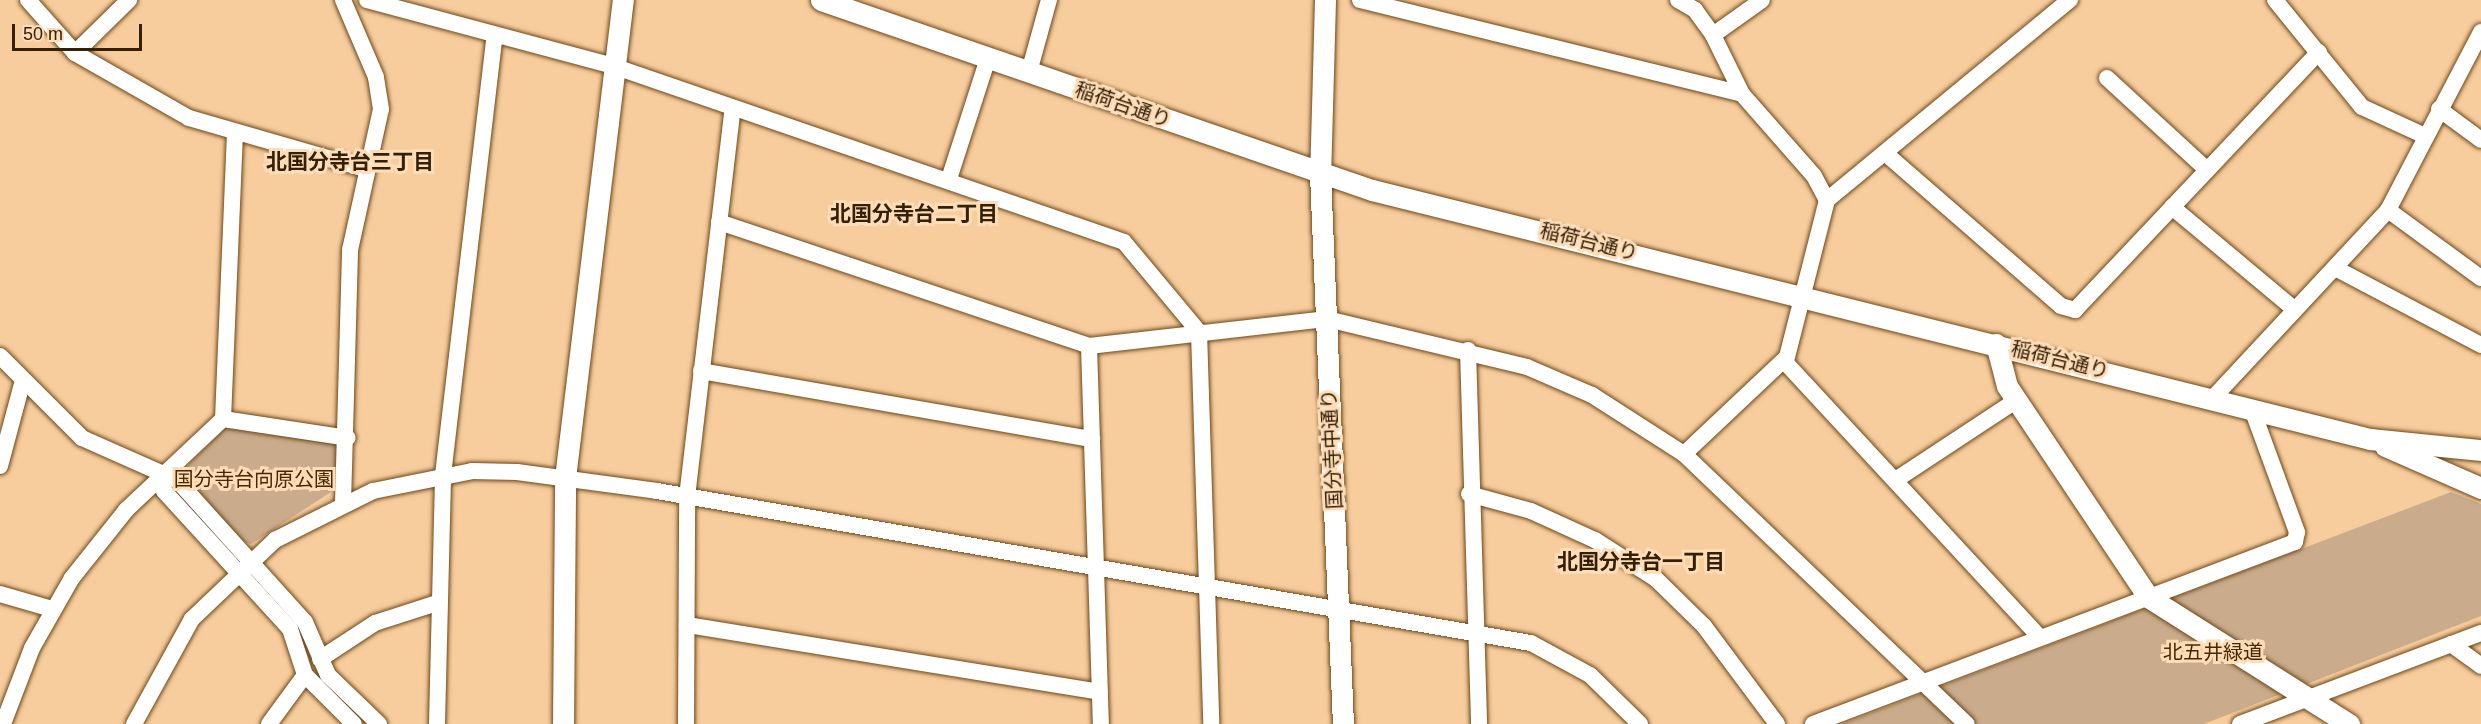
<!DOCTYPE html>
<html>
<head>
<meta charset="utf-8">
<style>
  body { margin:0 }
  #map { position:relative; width:2481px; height:724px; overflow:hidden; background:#f8cd9d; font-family:Helvetica,"Noto Sans JP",sans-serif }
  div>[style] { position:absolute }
  .green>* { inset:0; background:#caac8c }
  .roads { filter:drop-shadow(0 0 2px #6c4718) drop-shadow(0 0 2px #6c4718) }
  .minor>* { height:16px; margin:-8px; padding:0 8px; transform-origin:8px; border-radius:8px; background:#fff }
  .tertiary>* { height:21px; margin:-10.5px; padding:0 10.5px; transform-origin:10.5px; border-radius:10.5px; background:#fff }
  span { translate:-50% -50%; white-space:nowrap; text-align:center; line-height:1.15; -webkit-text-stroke:6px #fddcb8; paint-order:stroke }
  .street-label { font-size:20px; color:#342006 }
  .park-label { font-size:20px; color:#462900 }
  .neighbourhood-label { font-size:21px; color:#342006; font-weight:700 }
  .scale { position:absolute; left:12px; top:24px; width:130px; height:27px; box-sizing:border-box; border:3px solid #342006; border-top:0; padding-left:8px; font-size:18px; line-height:21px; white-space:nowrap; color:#342006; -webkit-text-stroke:4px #fddcb8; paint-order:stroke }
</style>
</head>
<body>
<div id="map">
  <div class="green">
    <i style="clip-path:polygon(226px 427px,332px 441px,337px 446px,334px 490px,251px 544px,243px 541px,179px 474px)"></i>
    <i style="clip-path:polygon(2451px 492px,2481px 504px,2481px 616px,2204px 724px,1842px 724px)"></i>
  </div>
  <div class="roads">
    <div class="minor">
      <i style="left:28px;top:0;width:71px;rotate:48.4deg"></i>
      <i style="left:75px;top:53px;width:131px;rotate:29.7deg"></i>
      <i style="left:189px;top:118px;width:184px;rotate:16.1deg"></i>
      <i style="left:367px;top:0;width:255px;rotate:15deg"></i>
      <i style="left:613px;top:66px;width:540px;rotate:19deg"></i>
      <i style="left:1124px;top:242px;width:117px;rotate:50.2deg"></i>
      <i style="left:1199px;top:332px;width:392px;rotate:88.2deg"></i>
      <i style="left:1360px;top:0;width:393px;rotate:13.8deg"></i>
      <i style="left:1678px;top:0;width:20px;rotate:30deg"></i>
      <i style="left:1695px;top:10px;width:31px;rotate:54deg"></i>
      <i style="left:1713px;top:35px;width:66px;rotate:63.8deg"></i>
      <i style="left:1742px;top:94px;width:109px;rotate:48.7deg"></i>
      <i style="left:1814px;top:176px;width:27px;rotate:62deg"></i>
      <i style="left:2275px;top:0;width:138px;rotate:50.9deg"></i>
      <i style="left:2362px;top:107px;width:67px;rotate:24.7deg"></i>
      <i style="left:1713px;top:35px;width:60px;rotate:-35.5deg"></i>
      <i style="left:75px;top:53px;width:76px;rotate:-44.5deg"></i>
      <i style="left:1029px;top:72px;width:75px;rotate:-74.5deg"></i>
      <i style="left:2107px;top:78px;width:136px;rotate:42.6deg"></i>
      <i style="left:2439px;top:109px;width:52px;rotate:36.4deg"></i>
      <i style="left:1885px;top:153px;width:233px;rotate:41deg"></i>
      <i style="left:2061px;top:306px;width:15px;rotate:16deg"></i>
      <i style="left:2075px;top:310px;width:355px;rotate:-46.6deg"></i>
      <i style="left:949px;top:179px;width:127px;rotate:-72.1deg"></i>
      <i style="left:2172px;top:207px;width:160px;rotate:39.9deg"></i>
      <i style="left:2388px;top:210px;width:115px;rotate:36.2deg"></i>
      <i style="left:719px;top:222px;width:390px;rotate:18.5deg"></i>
      <i style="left:1089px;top:346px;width:240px;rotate:-6.5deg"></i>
      <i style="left:1327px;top:319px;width:206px;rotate:13.5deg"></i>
      <i style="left:1527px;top:367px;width:71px;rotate:23.3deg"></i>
      <i style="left:1592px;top:395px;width:109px;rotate:32.7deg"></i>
      <i style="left:1684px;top:454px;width:391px;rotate:43.7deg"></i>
      <i style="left:2335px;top:268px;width:165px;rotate:27.8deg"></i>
      <i style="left:1089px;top:346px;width:378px;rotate:88.2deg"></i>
      <i style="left:1468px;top:350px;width:374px;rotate:88.3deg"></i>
      <i style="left:0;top:356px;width:116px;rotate:45deg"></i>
      <i style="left:82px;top:438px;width:104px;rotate:23.9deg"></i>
      <i style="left:177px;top:480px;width:191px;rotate:48deg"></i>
      <i style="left:305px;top:622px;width:58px;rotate:66.5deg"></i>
      <i style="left:328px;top:675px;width:71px;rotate:43.9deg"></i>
      <i style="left:1784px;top:361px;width:376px;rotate:47.2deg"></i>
      <i style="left:701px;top:371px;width:397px;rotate:9.9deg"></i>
      <i style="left:2212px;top:399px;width:258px;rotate:-47deg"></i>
      <i style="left:2388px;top:210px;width:201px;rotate:-62.4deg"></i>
      <i style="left:223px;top:419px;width:126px;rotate:8.6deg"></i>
      <i style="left:1684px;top:454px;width:141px;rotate:-43.3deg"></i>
      <i style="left:1787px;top:357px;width:162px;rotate:-75.7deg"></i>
      <i style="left:1827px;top:200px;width:315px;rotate:-39.5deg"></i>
      <i style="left:0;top:466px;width:89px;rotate:-75deg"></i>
      <i style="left:162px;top:474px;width:17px;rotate:83deg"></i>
      <i style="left:164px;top:491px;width:187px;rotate:47.6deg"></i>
      <i style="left:290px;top:629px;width:48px;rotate:71.9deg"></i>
      <i style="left:305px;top:675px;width:69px;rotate:45deg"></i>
      <i style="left:1897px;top:479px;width:144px;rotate:-33.4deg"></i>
      <i style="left:1469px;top:494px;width:64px;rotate:15.3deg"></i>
      <i style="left:1531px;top:511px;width:70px;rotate:24.4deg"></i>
      <i style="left:1595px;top:540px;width:72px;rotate:32.6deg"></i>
      <i style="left:1656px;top:579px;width:67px;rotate:44.4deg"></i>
      <i style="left:1704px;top:626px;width:122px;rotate:53.3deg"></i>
      <i style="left:343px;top:503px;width:253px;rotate:-88.4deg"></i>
      <i style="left:350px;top:250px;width:144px;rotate:-77.6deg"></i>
      <i style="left:381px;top:109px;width:32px;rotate:-99deg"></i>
      <i style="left:376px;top:77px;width:84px;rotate:-113.2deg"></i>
      <i style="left:0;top:594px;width:54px;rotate:16.1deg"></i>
      <i style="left:687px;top:625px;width:418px;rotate:9.2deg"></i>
      <i style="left:2451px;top:644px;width:37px;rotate:36deg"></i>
      <i style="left:320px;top:659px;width:66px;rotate:-33.2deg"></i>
      <i style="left:375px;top:623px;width:68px;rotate:-17.9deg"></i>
      <i style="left:3px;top:724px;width:81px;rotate:-69.1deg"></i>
      <i style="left:32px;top:648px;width:81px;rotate:-60.3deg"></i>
      <i style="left:72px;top:578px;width:87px;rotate:-51.5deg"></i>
      <i style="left:126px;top:510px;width:133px;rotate:-43.2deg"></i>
      <i style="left:223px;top:419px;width:286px;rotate:-87.6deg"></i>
      <i style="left:134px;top:724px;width:120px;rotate:-61.1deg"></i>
      <i style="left:192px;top:619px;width:115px;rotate:-43.6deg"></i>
      <i style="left:275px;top:540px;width:110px;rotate:-26.6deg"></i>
      <i style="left:373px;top:491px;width:101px;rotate:-11.4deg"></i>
      <i style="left:472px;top:471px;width:45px;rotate:1.3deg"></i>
      <i style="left:517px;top:472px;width:141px;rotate:7.7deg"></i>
      <i style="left:657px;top:491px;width:887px;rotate:9.87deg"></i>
      <i style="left:1531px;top:643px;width:67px;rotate:28.5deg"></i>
      <i style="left:1590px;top:675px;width:70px;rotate:44.4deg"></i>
      <i style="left:269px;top:724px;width:61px;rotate:-53.7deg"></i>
      <i style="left:437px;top:724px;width:249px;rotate:-88.6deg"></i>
      <i style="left:443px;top:475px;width:443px;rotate:-83.3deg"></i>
      <i style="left:686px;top:724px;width:227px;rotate:-89.7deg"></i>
      <i style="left:687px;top:497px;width:392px;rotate:-83.3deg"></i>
      <i style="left:1813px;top:724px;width:515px;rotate:-20.69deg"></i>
      <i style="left:2295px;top:542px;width:10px;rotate:-79deg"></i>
      <i style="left:2297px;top:532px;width:131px;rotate:-110.1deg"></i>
      <i style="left:2240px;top:724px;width:258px;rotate:-20.7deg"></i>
    </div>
    <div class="tertiary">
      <i style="left:821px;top:0;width:583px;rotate:19.03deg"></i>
      <i style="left:1372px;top:190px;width:1029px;rotate:14.01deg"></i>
      <i style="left:2370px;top:439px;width:112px;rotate:5.7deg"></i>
      <i style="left:1325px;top:0;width:174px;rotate:91.6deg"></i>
      <i style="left:1320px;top:174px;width:550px;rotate:87.61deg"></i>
      <i style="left:1996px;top:344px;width:43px;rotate:75.3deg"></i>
      <i style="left:2007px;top:386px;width:254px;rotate:56.2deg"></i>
      <i style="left:2148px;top:597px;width:238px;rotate:32.3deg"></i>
      <i style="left:2385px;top:446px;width:105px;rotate:23.6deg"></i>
      <i style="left:563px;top:724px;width:246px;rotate:-89.5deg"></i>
      <i style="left:565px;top:478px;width:482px;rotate:-83.1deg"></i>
    </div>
  </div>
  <div class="street-label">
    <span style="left:1123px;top:105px;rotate:19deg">稲荷台通り</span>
    <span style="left:1589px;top:242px;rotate:14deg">稲荷台通り</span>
    <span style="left:2060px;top:360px;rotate:14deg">稲荷台通り</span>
    <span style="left:1332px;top:449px;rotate:-93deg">国分寺中通り</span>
  </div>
  <div class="park-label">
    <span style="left:254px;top:479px">国分寺台向原公園</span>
    <span style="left:2213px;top:652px">北五井緑道</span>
  </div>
  <div class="neighbourhood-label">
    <span style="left:350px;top:162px">北国分寺台三丁目</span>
    <span style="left:914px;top:214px">北国分寺台二丁目</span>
    <span style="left:1641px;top:562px">北国分寺台一丁目</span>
  </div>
  <div class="scale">50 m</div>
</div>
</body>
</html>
